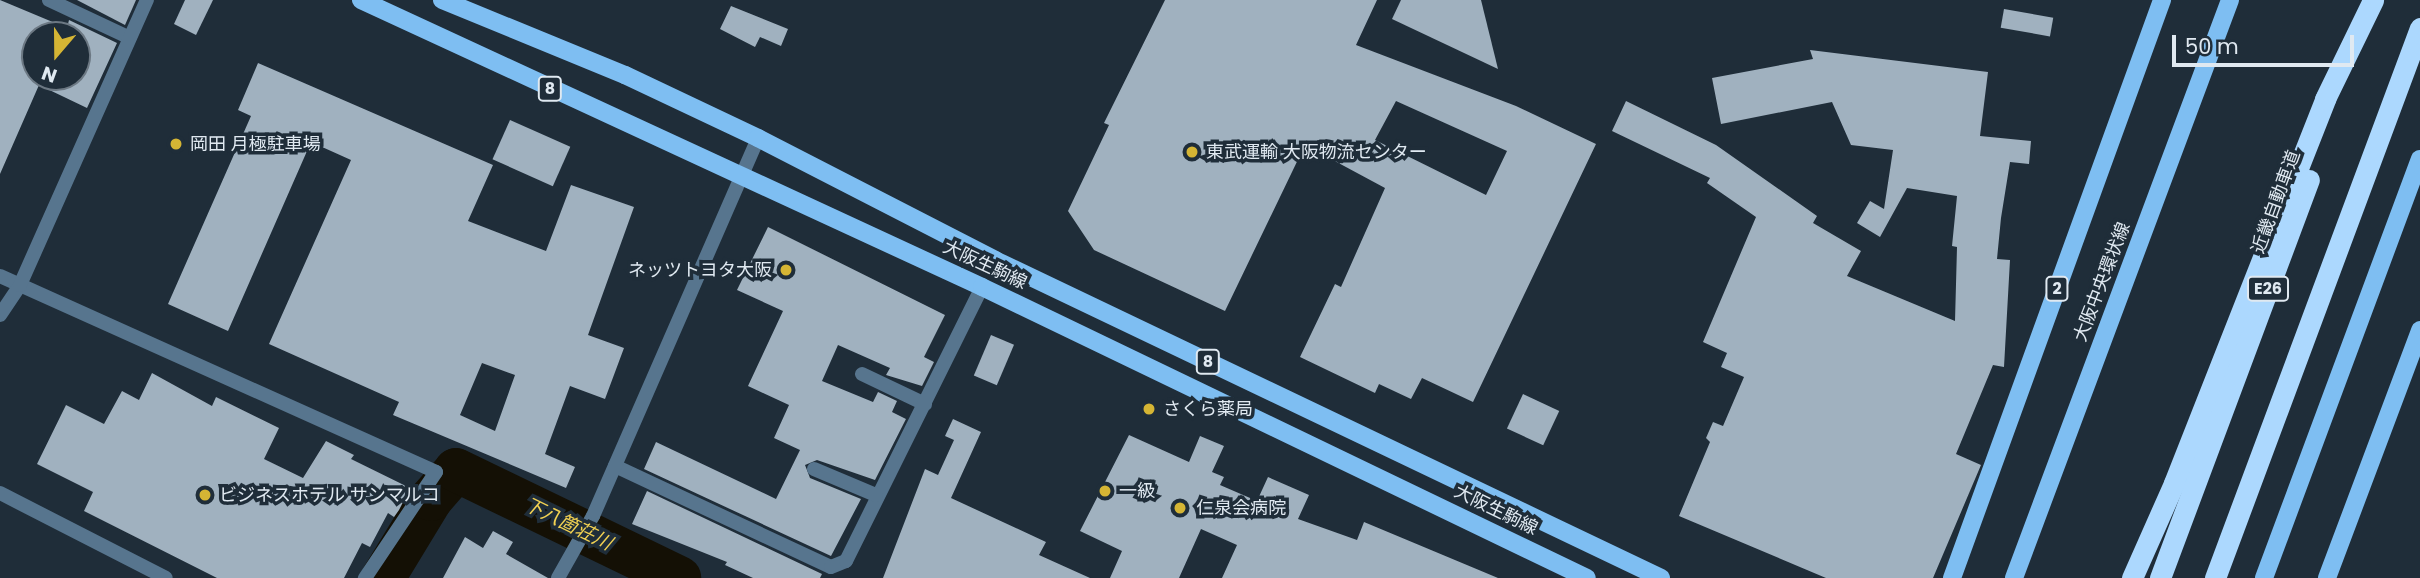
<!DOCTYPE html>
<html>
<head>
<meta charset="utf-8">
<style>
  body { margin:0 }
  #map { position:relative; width:2420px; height:578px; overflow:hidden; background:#1f2d39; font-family:Poppins,"Noto Sans JP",sans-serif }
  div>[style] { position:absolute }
  .river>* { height:44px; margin:-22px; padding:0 22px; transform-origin:22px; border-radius:22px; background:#141005 }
  .building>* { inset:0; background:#a0b1bf; transform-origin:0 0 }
  .service>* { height:14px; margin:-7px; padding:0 7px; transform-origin:7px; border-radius:7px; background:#57758e }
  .minor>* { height:14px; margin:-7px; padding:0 7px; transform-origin:7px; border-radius:7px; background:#57758e }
  .tertiary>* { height:14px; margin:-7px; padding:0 7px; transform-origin:7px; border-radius:7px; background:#57758e }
  .primary>* { height:18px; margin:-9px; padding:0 9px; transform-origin:9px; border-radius:9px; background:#7ebef2 }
  .motorway>* { height:21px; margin:-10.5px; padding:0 10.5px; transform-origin:10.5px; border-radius:10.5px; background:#acd8fe }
  .dots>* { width:19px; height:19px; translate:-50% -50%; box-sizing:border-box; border:4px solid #1f2d39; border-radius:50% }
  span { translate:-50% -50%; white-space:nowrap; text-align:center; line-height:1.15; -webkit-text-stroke:7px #1f2d39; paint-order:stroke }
  .shield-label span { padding:2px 5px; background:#1f2d39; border:2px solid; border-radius:5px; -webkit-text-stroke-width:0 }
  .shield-label { font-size:16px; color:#e0e9f1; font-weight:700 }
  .poi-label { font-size:18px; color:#e0e9f1 }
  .left { translate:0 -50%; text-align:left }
  .right { translate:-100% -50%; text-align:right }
  .street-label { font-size:18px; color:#e0e9f1 }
  .water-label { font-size:19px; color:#f2d152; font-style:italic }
  .north { position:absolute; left:21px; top:21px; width:70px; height:70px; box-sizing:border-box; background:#1f2d39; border:2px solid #6c7883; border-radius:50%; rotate:200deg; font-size:19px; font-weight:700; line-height:28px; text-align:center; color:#e0e9f1 }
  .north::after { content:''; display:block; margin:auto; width:24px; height:32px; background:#d5b534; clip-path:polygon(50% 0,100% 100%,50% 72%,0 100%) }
  .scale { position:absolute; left:2172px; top:35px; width:182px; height:32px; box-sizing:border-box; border:4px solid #e0e9f1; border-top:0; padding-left:9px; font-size:21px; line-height:24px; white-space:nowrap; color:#e0e9f1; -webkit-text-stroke:5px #1f2d39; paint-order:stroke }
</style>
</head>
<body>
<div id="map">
  <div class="river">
    <i style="left:383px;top:578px;width:92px;rotate:-58.7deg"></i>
    <i style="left:431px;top:499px;width:38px;rotate:-49deg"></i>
    <i style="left:456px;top:470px;width:248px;rotate:25.8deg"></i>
  </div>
  <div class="building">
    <i style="clip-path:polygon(evenodd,0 0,67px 28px,69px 20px,117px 43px,87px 108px,39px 85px,0 174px,0 0,35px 35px,77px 35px,77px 77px,35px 77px,35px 35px)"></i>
    <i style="clip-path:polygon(77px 0,136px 0,125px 25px)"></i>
    <i style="clip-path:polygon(185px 0,213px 0,196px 35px,174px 24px)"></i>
    <i style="clip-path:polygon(evenodd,1165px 0,1377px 0,1356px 45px,1516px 106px,1596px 144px,1473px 402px,1422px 378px,1411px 399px,1379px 384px,1375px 393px,1300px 357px,1335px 284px,1341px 287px,1385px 188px,1305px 145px,1225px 311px,1094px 250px,1068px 211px,1109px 125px,1104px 123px,1165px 0,1396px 101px,1507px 151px,1486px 195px,1375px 140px,1396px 101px)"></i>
    <i style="clip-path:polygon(1401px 0,1481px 0,1498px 69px,1392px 19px)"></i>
    <i style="clip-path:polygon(731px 6px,788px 29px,781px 46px,760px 37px,755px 47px,720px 29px)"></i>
    <i style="left:2004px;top:9px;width:50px;height:19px;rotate:10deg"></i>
    <i style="clip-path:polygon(1810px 50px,1988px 72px,1980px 136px,2031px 141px,2029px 164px,2010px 162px,2001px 218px,1997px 259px,2010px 260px,2004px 367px,1993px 365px,1956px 454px,1981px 465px,1933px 578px,1826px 578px,1679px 516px,1710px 442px,1706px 438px,1713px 422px,1723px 426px,1744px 377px,1721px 367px,1727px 353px,1703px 342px,1756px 217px,1707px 183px,1710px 178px,1612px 131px,1626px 101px,1716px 145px,1817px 216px,1813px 223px,1861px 251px,1847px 276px,1955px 321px,1957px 247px,1952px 246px,1957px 196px,1907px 188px,1880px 237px,1857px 223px,1870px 201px,1884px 209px,1893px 150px,1851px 145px,1832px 102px,1721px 124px,1712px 78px,1813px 59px)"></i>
    <i style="clip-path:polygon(evenodd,258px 63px,493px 165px,468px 221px,546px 251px,571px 185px,634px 207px,588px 335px,624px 348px,605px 399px,570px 386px,545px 454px,575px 467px,566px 488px,393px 415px,399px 402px,269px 344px,351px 160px,311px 142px,228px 331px,168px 304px,251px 116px,238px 110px,258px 63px,482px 363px,515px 375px,495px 431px,460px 415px,482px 363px)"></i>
    <i style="left:510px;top:120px;width:66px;height:43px;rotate:24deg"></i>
    <i style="clip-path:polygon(768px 227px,945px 315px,924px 357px,934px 362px,922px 386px,886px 375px,890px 368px,838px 345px,822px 381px,873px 402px,878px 392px,897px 401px,892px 412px,906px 419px,875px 480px,817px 460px,805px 465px,810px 478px,861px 499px,831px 556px,644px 469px,656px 442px,776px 499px,800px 450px,774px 438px,789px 405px,748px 386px,783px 311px,737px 290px)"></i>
    <i style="left:991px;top:335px;width:25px;height:44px;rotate:23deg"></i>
    <i style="clip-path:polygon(152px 373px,212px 406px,216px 397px,279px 428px,264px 459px,303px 478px,326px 441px,354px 455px,351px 459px,410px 488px,399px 510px,394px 517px,388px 513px,370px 547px,362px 543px,344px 578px,217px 578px,84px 511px,93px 492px,37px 464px,66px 405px,104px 424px,122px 391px,139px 400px)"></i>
    <i style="left:1523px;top:394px;width:40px;height:38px;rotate:25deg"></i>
    <i style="clip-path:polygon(953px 419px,981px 432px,951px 498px,1046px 542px,1039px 555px,1090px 578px,883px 578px,925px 469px,938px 475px,954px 440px,945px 436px)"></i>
    <i style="clip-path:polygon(1129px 435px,1189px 462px,1200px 436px,1224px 446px,1212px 472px,1224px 477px,1220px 485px,1257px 501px,1268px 477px,1309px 495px,1298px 519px,1357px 540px,1364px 522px,1498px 578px,1222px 578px,1237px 545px,1201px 529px,1179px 578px,1110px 578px,1122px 551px,1080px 531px)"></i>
    <i style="clip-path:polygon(647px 491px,822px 574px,820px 578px,753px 578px,725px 565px,727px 562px,632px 524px)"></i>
    <i style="clip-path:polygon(493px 531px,513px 542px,506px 554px,548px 578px,443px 578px,465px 537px,483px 548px)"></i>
  </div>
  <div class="service">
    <i style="left:49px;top:0;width:89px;rotate:25.1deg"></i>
    <i style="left:862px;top:374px;width:70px;rotate:25.5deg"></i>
    <i style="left:615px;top:466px;width:238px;rotate:25.1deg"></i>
    <i style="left:831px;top:567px;width:16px;rotate:-22deg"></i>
    <i style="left:846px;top:561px;width:306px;rotate:-63.6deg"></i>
    <i style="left:814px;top:469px;width:67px;rotate:22.8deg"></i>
  </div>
  <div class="minor">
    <i style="left:0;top:276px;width:478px;rotate:24.2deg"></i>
    <i style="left:436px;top:472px;width:128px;rotate:123.8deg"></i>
    <i style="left:0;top:493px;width:186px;rotate:27.1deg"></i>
  </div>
  <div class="tertiary">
    <i style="left:0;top:315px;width:36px;rotate:-56deg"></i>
    <i style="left:20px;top:285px;width:312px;rotate:-66deg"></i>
    <i style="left:558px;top:578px;width:71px;rotate:-60.6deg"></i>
    <i style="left:593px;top:516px;width:412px;rotate:-66.4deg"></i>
  </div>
  <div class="primary">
    <i style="left:361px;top:0;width:684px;rotate:24.8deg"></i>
    <i style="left:982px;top:287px;width:671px;rotate:25.69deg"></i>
    <i style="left:442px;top:0;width:198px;rotate:22.3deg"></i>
    <i style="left:625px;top:75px;width:147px;rotate:25.3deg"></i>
    <i style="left:758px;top:138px;width:267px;rotate:27.2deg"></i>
    <i style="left:995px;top:260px;width:738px;rotate:25.52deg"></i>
    <i style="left:1952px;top:578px;width:615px;rotate:-70.03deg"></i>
    <i style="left:2014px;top:578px;width:617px;rotate:-69.51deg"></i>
    <i style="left:2264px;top:578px;width:447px;rotate:-69.6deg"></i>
    <i style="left:2327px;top:578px;width:265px;rotate:-69.4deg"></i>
  </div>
  <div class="motorway">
    <i style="left:2132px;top:578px;width:104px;rotate:-66.1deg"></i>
    <i style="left:2174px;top:483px;width:413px;rotate:-68.5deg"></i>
    <i style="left:2325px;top:99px;width:110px;rotate:-64.1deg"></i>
    <i style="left:2160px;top:578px;width:425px;rotate:-69.5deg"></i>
    <i style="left:2215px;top:578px;width:587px;rotate:-69.56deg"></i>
  </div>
  <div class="dots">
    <i style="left:176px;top:144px;background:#d5b534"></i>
    <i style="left:1192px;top:152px;background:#d5b534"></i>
    <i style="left:786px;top:270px;background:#d5b534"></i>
    <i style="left:1149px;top:409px;background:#d5b534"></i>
    <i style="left:1105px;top:491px;background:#d5b534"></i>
    <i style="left:205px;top:495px;background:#d5b534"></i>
    <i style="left:1180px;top:508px;background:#d5b534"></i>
  </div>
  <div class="shield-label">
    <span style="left:550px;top:89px">8</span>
    <span style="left:2057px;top:289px">2</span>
    <span style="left:2268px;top:289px">E26</span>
    <span style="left:1208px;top:362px">8</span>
  </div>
  <div class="poi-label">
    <span class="left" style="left:190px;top:144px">岡田 月極駐車場</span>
    <span class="left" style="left:1206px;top:152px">東武運輸 大阪物流センター</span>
    <span class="right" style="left:772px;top:270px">ネッツトヨタ大阪</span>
    <span class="left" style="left:1163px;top:409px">さくら薬局</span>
    <span class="left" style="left:1119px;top:491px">一級</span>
    <span class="left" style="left:219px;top:495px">ビジネスホテル サンマルコ</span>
    <span class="left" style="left:1196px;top:508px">仁泉会病院</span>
  </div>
  <div class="street-label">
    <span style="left:2276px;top:202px;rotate:-70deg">近畿自動車道</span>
    <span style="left:985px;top:265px;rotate:25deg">大阪生駒線</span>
    <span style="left:2102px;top:282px;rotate:-69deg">大阪中央環状線</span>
    <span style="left:1496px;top:510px;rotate:26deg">大阪生駒線</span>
  </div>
  <div class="water-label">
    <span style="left:568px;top:524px;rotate:26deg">下八箇荘川</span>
  </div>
  <div class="north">N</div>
  <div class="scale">50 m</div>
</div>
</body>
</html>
